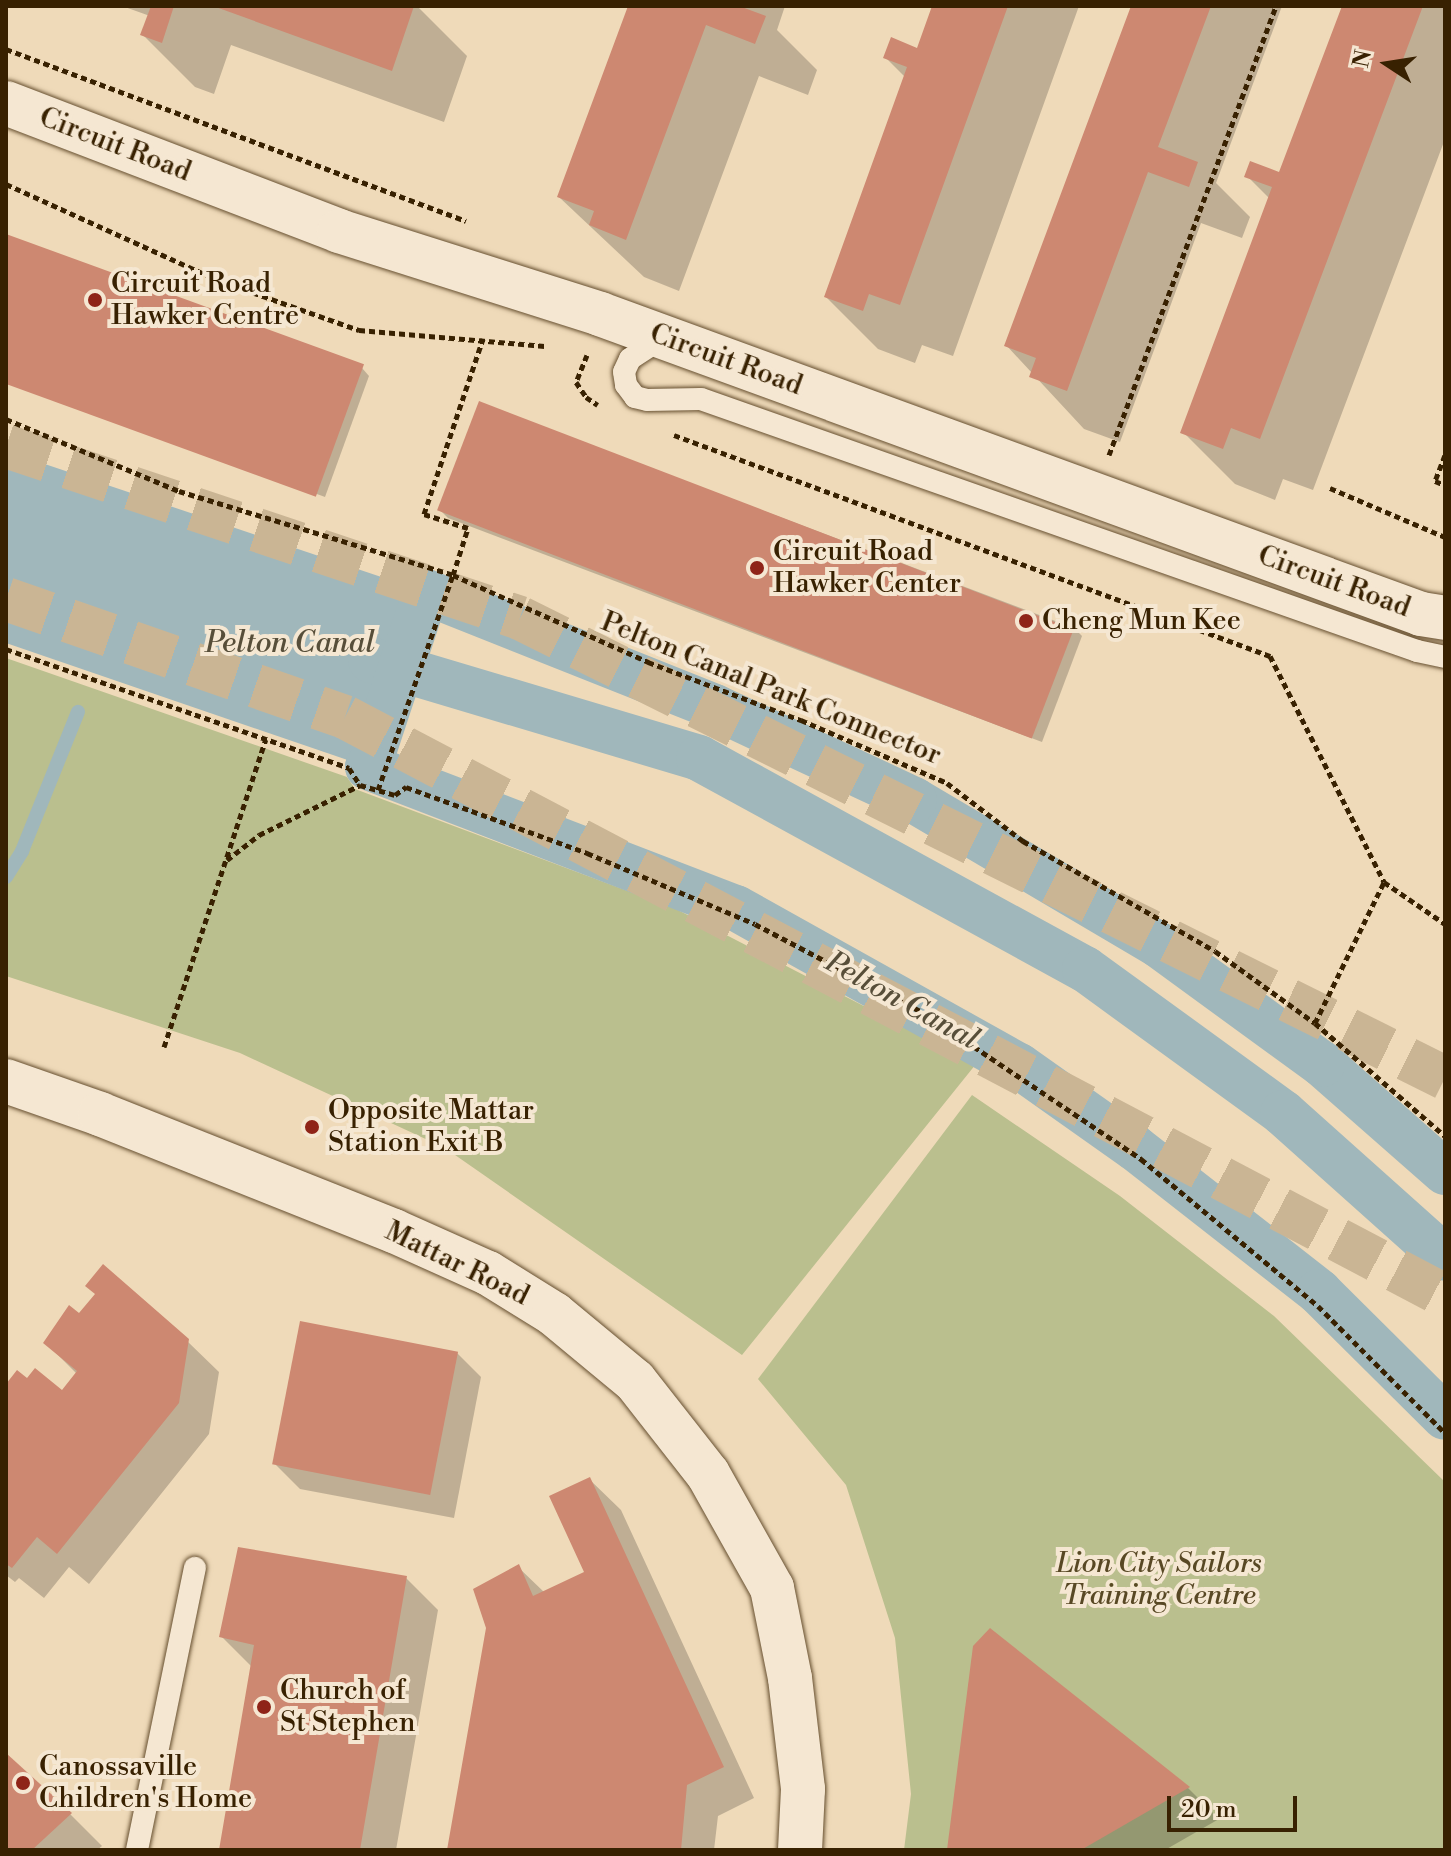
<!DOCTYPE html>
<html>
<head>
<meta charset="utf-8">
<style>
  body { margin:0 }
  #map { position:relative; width:1451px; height:1856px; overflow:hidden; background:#efdab9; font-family:"Libre Bodoni",serif }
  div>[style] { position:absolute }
  .green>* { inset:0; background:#babf8e }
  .water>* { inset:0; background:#a0b7bb }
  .shadow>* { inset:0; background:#0003 }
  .stream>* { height:14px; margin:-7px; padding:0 7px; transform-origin:7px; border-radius:7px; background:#a0b7bb }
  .canal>* { height:46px; margin:-23px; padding:0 23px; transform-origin:23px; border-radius:23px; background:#a0b7bb }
  .building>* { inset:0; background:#cd8871; transform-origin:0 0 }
  .motorway-tunnel>* { height:44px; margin-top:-22px; transform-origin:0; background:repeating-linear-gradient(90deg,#cab594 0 44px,transparent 0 66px) }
  .path>* { height:5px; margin-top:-2.5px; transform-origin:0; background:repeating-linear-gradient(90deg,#382101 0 6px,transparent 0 10px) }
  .roads { filter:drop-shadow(0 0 2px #664f2f) drop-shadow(0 0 2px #664f2f) }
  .service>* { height:22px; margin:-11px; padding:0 11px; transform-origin:11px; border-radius:11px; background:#f5e7d2 }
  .tertiary>* { height:44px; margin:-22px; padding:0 22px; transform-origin:22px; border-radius:22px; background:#f5e7d2 }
  .path-bridge>* { height:5px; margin-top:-2.5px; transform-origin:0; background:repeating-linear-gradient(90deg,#382101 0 6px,transparent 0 10px) }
  .dots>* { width:22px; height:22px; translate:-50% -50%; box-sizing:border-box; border:4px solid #f5e7d2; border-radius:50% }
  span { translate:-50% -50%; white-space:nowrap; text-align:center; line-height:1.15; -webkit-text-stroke:8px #f5e7d2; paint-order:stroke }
  .street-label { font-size:28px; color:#382101 }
  .poi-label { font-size:28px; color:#382101 }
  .left { translate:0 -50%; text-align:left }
  .park-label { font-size:28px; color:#584824; font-style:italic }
  .water-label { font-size:30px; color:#574e39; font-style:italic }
  .frame { position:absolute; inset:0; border:8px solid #382101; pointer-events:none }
  .north { position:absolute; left:1347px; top:24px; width:80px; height:80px; -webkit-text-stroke:6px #f5e7d2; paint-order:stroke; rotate:282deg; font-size:22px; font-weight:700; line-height:32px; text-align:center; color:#382101 }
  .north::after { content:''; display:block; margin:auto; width:28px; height:36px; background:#382101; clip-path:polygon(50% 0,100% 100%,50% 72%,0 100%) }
  .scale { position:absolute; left:1167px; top:1796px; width:130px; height:36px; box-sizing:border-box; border:4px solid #382101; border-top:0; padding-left:10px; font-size:24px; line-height:28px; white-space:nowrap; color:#382101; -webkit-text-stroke:6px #f5e7d2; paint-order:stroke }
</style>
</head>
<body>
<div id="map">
  <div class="green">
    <i style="clip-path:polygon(6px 658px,347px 777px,355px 789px,676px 909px,976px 1064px,742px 1355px,445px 1148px,240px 1053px,6px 976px)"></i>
    <i style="clip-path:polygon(972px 1095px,1120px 1196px,1274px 1316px,1445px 1482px,1445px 1850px,904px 1850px,911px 1794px,895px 1638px,846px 1485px,758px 1379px)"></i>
  </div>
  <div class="water">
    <i style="clip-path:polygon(6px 451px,426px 592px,368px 767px,6px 643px)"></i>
  </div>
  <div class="shadow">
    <i style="clip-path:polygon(122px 6px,417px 6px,467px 56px,444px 122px,231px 45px,214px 94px,195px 87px,143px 35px,150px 16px)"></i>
    <i style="clip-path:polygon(630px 6px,785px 6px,777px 30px,817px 70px,808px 95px,759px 76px,679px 291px,644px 277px,559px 197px)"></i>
    <i style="clip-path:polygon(935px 6px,1079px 6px,953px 356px,922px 345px,915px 363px,878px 349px,826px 297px,906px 78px,886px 58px,919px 50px)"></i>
    <i style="clip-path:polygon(1133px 6px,1282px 6px,1216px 183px,1250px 217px,1242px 238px,1201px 223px,1120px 442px,1084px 429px,1006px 345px)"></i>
    <i style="clip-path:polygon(1344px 6px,1445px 6px,1445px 139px,1313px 490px,1283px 479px,1275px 500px,1235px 484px,1183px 432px,1270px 199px,1247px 176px,1280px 175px)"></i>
    <i style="clip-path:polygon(6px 236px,362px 368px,369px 376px,325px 497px,6px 379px)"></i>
    <i style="clip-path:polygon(480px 404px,1074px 628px,1082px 636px,1042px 742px,448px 518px,440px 510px)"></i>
    <i style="clip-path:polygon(80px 1316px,187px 1341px,219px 1372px,209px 1434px,89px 1584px,69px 1567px,44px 1598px,19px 1578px,15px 1582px,6px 1575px,6px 1387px,28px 1381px,62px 1393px,77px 1374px,46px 1343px)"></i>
    <i style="clip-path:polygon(457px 1353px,481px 1377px,454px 1518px,300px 1489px,276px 1465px)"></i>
    <i style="clip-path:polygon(589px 1479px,621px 1510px,754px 1798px,718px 1816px,714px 1850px,449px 1850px,518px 1567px,545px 1593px,587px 1573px)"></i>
    <i style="clip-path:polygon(406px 1578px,438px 1610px,396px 1850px,221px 1850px,252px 1667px,221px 1636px)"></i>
    <i style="clip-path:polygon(990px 1631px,1188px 1788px,1219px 1819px,1165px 1850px,949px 1850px)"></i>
    <i style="clip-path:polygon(6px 1755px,71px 1815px,102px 1846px,97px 1850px,6px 1850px)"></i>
  </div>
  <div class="stream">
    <i style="left:6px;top:877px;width:31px;rotate:-58deg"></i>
    <i style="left:22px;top:851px;width:150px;rotate:-68.1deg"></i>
  </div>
  <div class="canal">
    <i style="left:371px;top:660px;width:342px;rotate:16.6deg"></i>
    <i style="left:699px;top:758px;width:440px;rotate:28.7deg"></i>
    <i style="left:1085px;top:969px;width:245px;rotate:36deg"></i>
    <i style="left:1283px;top:1113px;width:217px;rotate:41.8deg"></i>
    <i style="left:1445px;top:1172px;width:164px;rotate:-138.7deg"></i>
    <i style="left:1322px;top:1064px;width:202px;rotate:-143.9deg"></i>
    <i style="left:1159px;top:945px;width:285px;rotate:-149.4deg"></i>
    <i style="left:914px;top:800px;width:220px;rotate:-155deg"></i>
    <i style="left:715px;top:707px;width:311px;rotate:-158.3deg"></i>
    <i style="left:426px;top:592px;width:184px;rotate:108.3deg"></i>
    <i style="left:368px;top:767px;width:394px;rotate:21deg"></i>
    <i style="left:736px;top:908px;width:324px;rotate:29.2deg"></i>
    <i style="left:1019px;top:1066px;width:142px;rotate:35.3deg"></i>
    <i style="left:1135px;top:1148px;width:234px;rotate:38deg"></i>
    <i style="left:1319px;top:1292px;width:177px;rotate:44.8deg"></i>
  </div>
  <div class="building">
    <i style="clip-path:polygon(151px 6px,174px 6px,162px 43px,140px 35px)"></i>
    <i style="clip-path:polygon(213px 6px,414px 6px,392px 71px)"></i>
    <i style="clip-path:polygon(628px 6px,739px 6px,766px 16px,755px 44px,706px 25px,626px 240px,589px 225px,594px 211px,557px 197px)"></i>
    <i style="clip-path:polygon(932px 6px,1008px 6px,900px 305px,869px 294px,863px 311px,824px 297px,907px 67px,883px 58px,891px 37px,917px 48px)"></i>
    <i style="clip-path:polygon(1131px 6px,1211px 6px,1158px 147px,1198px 162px,1189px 187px,1148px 172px,1067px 391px,1029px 377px,1036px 358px,1004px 346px)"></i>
    <i style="clip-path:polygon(1342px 6px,1423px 6px,1260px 439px,1231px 428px,1223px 449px,1180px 433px,1272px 187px,1244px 177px,1250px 161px,1279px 172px)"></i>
    <i style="left:6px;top:234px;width:381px;height:141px;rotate:20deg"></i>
    <i style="left:479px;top:401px;width:637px;height:117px;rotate:21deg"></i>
    <i style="clip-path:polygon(103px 1264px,189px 1339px,179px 1403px,57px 1554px,37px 1537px,12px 1568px,6px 1564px,6px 1384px,17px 1370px,27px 1378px,35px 1368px,62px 1390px,77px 1371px,43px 1343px,69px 1305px,79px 1313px,95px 1294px,85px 1286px)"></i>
    <i style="left:300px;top:1321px;width:161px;height:146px;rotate:11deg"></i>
    <i style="clip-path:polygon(590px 1477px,724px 1767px,687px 1785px,681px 1850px,447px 1850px,486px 1628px,473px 1589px,519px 1564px,533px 1596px,584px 1572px,549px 1496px)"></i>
    <i style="clip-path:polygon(238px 1547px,407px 1576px,360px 1850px,219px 1850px,254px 1645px,219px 1637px)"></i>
    <i style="clip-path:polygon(990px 1628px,1190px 1787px,1081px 1850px,947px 1850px,973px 1646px)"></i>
    <i style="clip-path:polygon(6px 1753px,72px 1813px,32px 1850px,6px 1850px)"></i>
  </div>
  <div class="motorway-tunnel">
    <i style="left:6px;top:446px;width:542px;rotate:18.5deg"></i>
    <i style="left:520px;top:618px;width:1033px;rotate:26.44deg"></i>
    <i style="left:6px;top:599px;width:359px;rotate:19.2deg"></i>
    <i style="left:345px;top:717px;width:1243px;rotate:27.76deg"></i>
  </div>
  <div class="path">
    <i style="left:6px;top:49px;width:491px;rotate:20.5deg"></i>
    <i style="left:6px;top:184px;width:230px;rotate:24.4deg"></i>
    <i style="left:215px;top:279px;width:153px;rotate:19.5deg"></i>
    <i style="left:359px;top:330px;width:189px;rotate:4.9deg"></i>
    <i style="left:587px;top:355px;width:29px;rotate:112deg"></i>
    <i style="left:576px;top:382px;width:18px;rotate:56deg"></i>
    <i style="left:586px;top:397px;width:14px;rotate:34deg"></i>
    <i style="left:6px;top:419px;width:187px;rotate:22.6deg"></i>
    <i style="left:179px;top:491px;width:287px;rotate:17deg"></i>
    <i style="left:453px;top:575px;width:214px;rotate:24deg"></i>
    <i style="left:648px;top:662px;width:164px;rotate:20.8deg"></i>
    <i style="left:801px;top:720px;width:159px;rotate:23.3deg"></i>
    <i style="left:947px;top:783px;width:96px;rotate:37.3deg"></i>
    <i style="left:1023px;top:841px;width:221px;rotate:29.8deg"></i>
    <i style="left:1215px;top:951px;width:123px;rotate:35.8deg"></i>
    <i style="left:1315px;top:1023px;width:172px;rotate:41deg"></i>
    <i style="left:674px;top:435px;width:636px;rotate:20.35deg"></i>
    <i style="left:1270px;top:656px;width:253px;rotate:63.2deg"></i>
    <i style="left:1384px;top:882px;width:74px;rotate:34.5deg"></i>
    <i style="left:1109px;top:455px;width:479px;rotate:-69.6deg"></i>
    <i style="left:1445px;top:455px;width:28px;rotate:111deg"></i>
    <i style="left:1435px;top:481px;width:11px;rotate:22deg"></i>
    <i style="left:1330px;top:488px;width:125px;rotate:23.1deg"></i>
    <i style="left:453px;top:575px;width:49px;rotate:-72.3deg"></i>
    <i style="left:468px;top:528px;width:46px;rotate:-162.3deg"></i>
    <i style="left:424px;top:514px;width:185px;rotate:-71.4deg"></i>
    <i style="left:6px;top:649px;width:363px;rotate:19.1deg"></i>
    <i style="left:349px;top:768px;width:20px;rotate:57deg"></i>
    <i style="left:360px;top:785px;width:36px;rotate:16deg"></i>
    <i style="left:395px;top:795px;width:14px;rotate:-36deg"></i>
    <i style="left:406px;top:787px;width:193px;rotate:20deg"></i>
    <i style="left:587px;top:853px;width:182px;rotate:22.9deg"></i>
    <i style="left:755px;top:924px;width:191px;rotate:27.8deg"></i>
    <i style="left:924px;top:1013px;width:262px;rotate:33.9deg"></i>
    <i style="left:1141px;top:1159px;width:230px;rotate:39.7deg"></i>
    <i style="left:1318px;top:1306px;width:180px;rotate:45deg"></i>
    <i style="left:227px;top:860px;width:41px;rotate:-38deg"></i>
    <i style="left:259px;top:835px;width:113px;rotate:-26.3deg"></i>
    <i style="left:1315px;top:1023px;width:157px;rotate:-63.9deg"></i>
    <i style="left:164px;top:1047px;width:324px;rotate:-71.7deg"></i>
  </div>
  <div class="roads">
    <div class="service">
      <i style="left:662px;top:338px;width:38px;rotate:147deg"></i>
      <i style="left:630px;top:359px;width:14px;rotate:115deg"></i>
      <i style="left:624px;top:372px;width:13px;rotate:81deg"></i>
      <i style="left:626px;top:385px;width:15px;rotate:53deg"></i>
      <i style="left:635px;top:397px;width:12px;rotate:14deg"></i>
      <i style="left:647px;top:400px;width:54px;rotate:-1.1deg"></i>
      <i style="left:701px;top:399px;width:759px;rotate:19.39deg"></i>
      <i style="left:1417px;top:651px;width:29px;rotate:12deg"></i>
      <i style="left:137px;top:1850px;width:288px;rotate:-78.4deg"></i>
    </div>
    <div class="tertiary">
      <i style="left:6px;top:103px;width:357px;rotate:21deg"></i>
      <i style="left:339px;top:231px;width:274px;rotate:17.6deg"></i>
      <i style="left:600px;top:314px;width:874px;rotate:20.07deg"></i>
      <i style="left:1421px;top:614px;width:24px;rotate:9deg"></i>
      <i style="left:6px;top:1081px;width:100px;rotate:19.3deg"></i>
      <i style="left:100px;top:1114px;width:316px;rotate:21.7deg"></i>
      <i style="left:394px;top:1231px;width:103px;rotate:24.1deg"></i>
      <i style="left:488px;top:1273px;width:78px;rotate:31.8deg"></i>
      <i style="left:554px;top:1314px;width:105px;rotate:39.6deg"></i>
      <i style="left:635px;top:1381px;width:118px;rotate:51.9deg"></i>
      <i style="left:708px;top:1474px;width:131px;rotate:60.7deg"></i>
      <i style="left:772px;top:1588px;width:92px;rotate:78.7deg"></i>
      <i style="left:790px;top:1678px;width:112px;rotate:83.3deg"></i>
      <i style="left:803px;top:1789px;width:61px;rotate:92.8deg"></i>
    </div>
  </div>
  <div class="path-bridge">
    <i style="left:378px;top:790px;width:228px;rotate:-70.8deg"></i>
  </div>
  <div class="dots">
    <i style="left:95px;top:300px;background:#8f2418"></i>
    <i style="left:757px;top:568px;background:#8f2418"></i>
    <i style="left:1026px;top:621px;background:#8f2418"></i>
    <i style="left:312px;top:1127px;background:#8f2418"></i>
    <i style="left:264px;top:1707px;background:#8f2418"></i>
    <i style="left:23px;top:1783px;background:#8f2418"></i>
  </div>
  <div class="street-label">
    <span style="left:115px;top:145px;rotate:21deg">Circuit Road</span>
    <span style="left:726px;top:360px;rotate:20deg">Circuit Road</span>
    <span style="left:1334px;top:582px;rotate:20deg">Circuit Road</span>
    <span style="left:771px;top:689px;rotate:22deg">Pelton Canal Park Connector</span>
    <span style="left:457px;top:1264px;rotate:26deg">Mattar Road</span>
  </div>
  <div class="poi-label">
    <span class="left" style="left:111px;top:300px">Circuit Road<br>Hawker Centre</span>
    <span class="left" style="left:773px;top:568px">Circuit Road<br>Hawker Center</span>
    <span class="left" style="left:1042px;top:621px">Cheng Mun Kee</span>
    <span class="left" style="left:328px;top:1127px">Opposite Mattar<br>Station Exit B</span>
    <span class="left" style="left:280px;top:1707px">Church of<br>St Stephen</span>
    <span class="left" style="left:39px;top:1783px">Canossaville<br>Children's Home</span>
  </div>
  <div class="park-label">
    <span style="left:1159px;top:1580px">Lion City Sailors<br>Training Centre</span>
  </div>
  <div class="water-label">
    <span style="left:290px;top:643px">Pelton Canal</span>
    <span style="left:902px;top:1001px;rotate:29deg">Pelton Canal</span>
  </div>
  <div class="frame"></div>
  <div class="north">N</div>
  <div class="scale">20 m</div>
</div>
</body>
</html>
